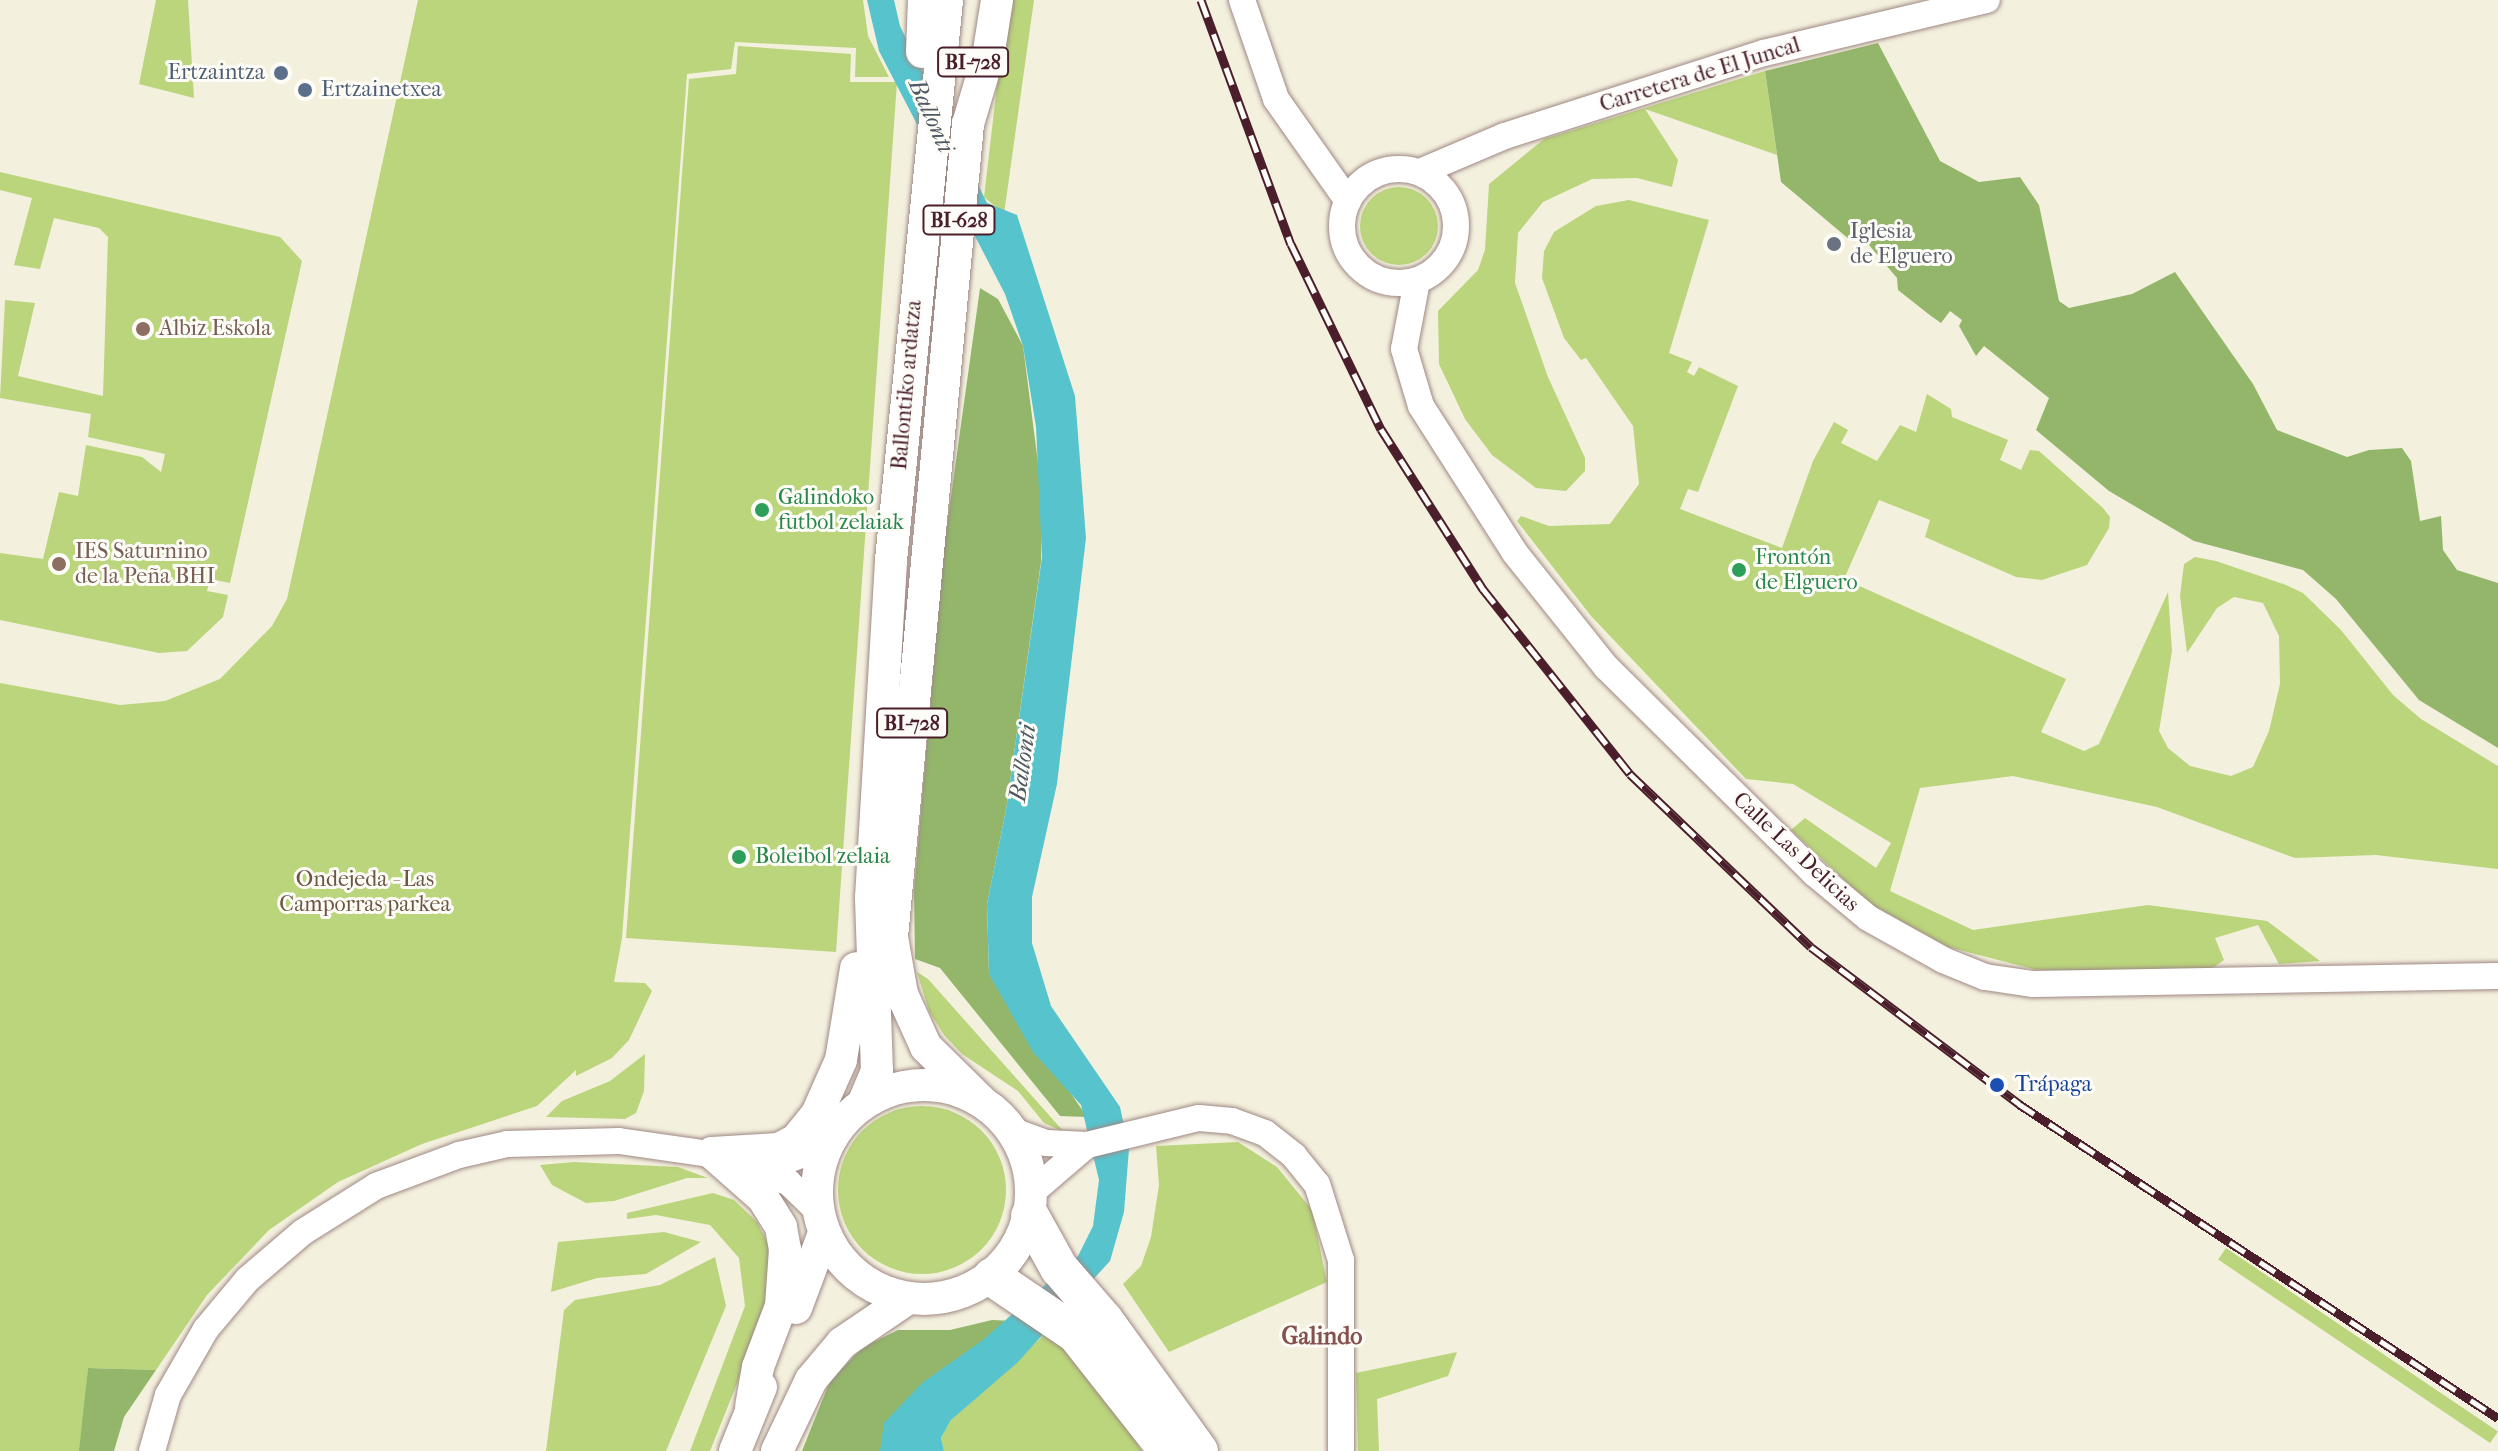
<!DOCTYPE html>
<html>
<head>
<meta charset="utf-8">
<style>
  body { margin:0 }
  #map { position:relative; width:2498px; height:1451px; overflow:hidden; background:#f4f0de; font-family:"IM FELL French Canon",serif }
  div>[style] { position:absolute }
  .green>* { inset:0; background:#bad57b; transform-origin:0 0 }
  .round { border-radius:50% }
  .forest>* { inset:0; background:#93b66b }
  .water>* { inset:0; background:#57c4cd }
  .roads { filter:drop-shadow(0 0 2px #9f8884) drop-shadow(0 0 2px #9f8884) }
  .minor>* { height:26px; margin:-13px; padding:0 13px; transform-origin:13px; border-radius:13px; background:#fff }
  .minor>.ring { margin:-13px; padding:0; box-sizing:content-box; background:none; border:26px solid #fff; border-radius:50% }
  .major>* { height:32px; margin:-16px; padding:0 16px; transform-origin:16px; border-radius:16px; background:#fff }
  .major>.ring { margin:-16px; padding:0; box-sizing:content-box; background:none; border:32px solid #fff; border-radius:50% }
  .highway>* { height:38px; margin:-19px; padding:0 19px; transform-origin:19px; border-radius:19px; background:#fff }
  .rail>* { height:9px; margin-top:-4.5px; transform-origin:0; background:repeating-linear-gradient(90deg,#fdfcf7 0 18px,#4a1f2b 0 36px); box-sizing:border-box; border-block:2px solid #4a1f2b }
  .dots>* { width:22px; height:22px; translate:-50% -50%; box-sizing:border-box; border:4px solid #fdfcf7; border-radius:50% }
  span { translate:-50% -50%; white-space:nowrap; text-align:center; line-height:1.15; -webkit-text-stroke:6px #fdfcf7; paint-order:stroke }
  .shield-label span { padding:2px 6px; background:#fdfcf7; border:2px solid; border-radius:6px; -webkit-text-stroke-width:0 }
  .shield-label { font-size:20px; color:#4a1f2b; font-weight:700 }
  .service-label { font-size:22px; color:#4e5e75 }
  .right { translate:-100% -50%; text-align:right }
  .left { translate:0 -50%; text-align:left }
  .street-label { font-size:22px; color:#4a1f2b }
  .worship-label { font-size:22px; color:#5b616d }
  .education-label { font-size:22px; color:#785e54 }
  .leisure-label { font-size:22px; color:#27864d }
  .park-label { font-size:22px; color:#6c5643 }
  .transit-label { font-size:22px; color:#164399 }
  .water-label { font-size:24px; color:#4f5964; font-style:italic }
  .neighbourhood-label { font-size:24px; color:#84514e; font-weight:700 }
</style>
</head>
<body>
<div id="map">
  <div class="green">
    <i style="clip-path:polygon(156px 0,188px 0,194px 98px,139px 84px)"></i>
    <i style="clip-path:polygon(418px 0,863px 0,868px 36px,889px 77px,855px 77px,856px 48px,735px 42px,731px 69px,687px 74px,622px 938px,614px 982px,645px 983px,652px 991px,629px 1040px,612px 1058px,576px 1076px,576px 1070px,537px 1106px,422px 1144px,338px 1182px,269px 1230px,207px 1295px,156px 1370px,88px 1368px,81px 1451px,0 1451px,0 683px,120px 705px,165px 701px,220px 679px,272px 626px,287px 599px)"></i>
    <i style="clip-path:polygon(1007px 0,1034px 0,1004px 214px,984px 197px)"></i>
    <i style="clip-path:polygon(738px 46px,851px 54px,850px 82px,897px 82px,836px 952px,626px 938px,689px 79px,736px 74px)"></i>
    <i style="clip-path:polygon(1765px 71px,1777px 155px,1645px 109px,1678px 160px,1672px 187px,1637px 178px,1592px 179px,1543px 202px,1518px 233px,1515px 283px,1548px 377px,1585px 458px,1585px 471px,1566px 491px,1536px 488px,1492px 455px,1465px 419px,1439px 364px,1438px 311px,1478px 270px,1485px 250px,1489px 184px,1544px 139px)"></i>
    <i style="clip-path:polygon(0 172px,280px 237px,302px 261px,230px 583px,210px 579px,207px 591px,228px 595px,223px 617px,187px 651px,159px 653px,0 620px,0 553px,43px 559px,59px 492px,78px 496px,86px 445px,142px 457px,161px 472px,165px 454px,88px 437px,91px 414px,0 398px,5px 300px,35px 303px,18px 376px,103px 396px,108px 237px,99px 228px,54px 218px,40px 269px,14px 265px,32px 198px,0 190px)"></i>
    <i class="round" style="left:1360px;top:187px;width:78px;height:78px"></i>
    <i style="clip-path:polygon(1629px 200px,1709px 220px,1669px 353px,1692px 362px,1687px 372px,1694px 376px,1699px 367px,1738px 386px,1698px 492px,1688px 489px,1680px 509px,1782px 548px,1813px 461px,1834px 422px,1848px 430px,1841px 443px,1877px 461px,1900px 425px,1916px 432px,1927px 394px,1951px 409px,1952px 417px,2008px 440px,2000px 460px,2021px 470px,2030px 450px,2039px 451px,2103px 508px,2110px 517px,2109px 528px,2087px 565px,2042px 580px,2016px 577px,1925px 537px,1930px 520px,1879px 500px,1844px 579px,2066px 679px,2041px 732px,2084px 751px,2099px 744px,2168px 592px,2172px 651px,2159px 731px,2168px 748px,2190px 766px,2231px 776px,2253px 767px,2269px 731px,2280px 684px,2279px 636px,2263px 603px,2234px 597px,2217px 608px,2187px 653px,2180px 596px,2184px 564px,2195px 557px,2216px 561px,2286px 585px,2303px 593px,2341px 630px,2393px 695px,2421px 719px,2498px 766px,2498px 869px,2376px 855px,2295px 858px,2157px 807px,2013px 776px,1920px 788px,1890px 891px,1973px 930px,2148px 905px,2267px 921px,2320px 961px,2279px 964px,2258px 925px,2215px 938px,2224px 960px,2210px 970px,2037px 970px,1948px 947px,1870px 904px,1791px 830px,1805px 818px,1876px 868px,1891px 843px,1793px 784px,1746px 779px,1591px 616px,1517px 521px,1521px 516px,1549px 526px,1610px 524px,1639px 484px,1633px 426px,1586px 358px,1581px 360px,1564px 338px,1542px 278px,1544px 251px,1554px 232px,1596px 206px)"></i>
    <i style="clip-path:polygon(917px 972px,928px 979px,1064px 1132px,1044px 1123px,1018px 1091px,962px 1054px,944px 1035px,929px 1011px)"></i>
    <i style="clip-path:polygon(645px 1054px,644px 1091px,636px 1113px,625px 1119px,546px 1117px,562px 1101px,610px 1081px)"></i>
    <i class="round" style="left:838px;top:1106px;width:168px;height:168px"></i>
    <i style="clip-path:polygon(1238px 1142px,1277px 1167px,1312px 1210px,1327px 1282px,1169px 1352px,1123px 1284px,1141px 1266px,1151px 1237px,1159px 1185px,1156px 1146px)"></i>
    <i style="clip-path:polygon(574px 1162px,678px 1167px,708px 1178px,687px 1178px,614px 1201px,586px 1203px,552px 1185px,540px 1165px)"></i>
    <i style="clip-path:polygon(713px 1193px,734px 1200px,757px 1222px,770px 1247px,771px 1299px,710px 1451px,690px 1451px,745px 1306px,739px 1258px,710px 1225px,656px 1215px,627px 1219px,627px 1213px)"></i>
    <i style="clip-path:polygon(664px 1232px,701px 1242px,646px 1274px,597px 1278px,551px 1292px,558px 1242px)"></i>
    <i style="left:2226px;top:1248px;width:328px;height:14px;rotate:34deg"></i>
    <i style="clip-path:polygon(715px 1257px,726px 1306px,666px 1451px,546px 1451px,564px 1310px,575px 1300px,660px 1285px)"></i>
    <i style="clip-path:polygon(1044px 1335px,1068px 1350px,1107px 1396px,1142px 1451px,944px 1451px,941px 1438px,951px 1420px)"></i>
    <i style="clip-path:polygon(1457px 1352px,1448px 1376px,1377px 1399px,1379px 1451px,1358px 1451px,1356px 1373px)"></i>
  </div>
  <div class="forest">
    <i style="clip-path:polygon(1878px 43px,1940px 161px,1979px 182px,2020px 177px,2039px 205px,2059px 301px,2069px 308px,2132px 294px,2175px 272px,2253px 384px,2277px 430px,2347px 457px,2369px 450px,2402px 448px,2411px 461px,2420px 521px,2441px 516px,2443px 550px,2457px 570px,2498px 583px,2498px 748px,2419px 700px,2336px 599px,2303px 570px,2194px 541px,2109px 491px,2036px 430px,2049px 398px,1984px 346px,1976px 356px,1959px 326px,1962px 320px,1950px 311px,1941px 323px,1931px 316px,1898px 290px,1897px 278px,1858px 232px,1850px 240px,1781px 182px,1765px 71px)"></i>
    <i style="clip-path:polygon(980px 288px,998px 299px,1023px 346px,1042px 494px,1041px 562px,1006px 810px,987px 904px,989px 974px,1087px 1117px,1060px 1116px,940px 968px,915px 959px,914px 891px,944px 547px)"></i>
    <i style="clip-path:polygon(992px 1320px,1015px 1321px,908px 1451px,802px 1451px,830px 1381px,863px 1347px,898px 1330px,950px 1330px)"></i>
    <i style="clip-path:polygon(88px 1368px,156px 1370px,124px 1417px,114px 1451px,79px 1451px)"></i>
  </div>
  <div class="water">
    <i style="clip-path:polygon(867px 0,894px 0,900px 26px,987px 203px,1017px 215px,1075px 396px,1086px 538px,1057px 784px,1032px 897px,1032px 943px,1051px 1006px,1120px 1107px,1129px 1149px,1124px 1212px,1110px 1261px,1017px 1363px,951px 1420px,941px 1438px,944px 1451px,880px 1451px,884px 1423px,922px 1383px,983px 1340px,1078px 1256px,1093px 1226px,1099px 1180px,1081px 1105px,1033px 1052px,989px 974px,987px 904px,1006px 810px,1042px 557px,1036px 427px,1023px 346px,1005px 294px,879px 51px)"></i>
  </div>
  <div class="roads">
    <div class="minor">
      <i style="left:1242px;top:0;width:105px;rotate:71deg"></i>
      <i style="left:1276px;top:99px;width:125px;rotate:54.8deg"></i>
      <i class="ring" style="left:1342px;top:169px;width:88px;height:88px"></i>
      <i style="left:1420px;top:172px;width:92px;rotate:-23deg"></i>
      <i style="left:1505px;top:136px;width:272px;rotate:-17.8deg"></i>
      <i style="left:1764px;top:53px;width:229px;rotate:-13.4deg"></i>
      <i style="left:1417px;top:281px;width:69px;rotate:100.8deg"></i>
      <i style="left:1404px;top:349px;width:59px;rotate:73.4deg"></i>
      <i style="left:1421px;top:406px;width:174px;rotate:57.4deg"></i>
      <i style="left:1515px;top:553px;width:146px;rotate:51.4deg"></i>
      <i style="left:1606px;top:667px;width:293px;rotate:44.7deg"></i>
      <i style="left:1814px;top:873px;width:70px;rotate:39.8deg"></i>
      <i style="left:1868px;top:918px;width:86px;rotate:29.2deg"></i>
      <i style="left:1943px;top:960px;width:45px;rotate:22deg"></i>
      <i style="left:1985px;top:977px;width:49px;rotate:8.3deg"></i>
      <i style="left:2033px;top:984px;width:465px;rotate:-1deg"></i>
      <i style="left:1013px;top:1131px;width:35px;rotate:20deg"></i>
      <i style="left:1046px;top:1143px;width:41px;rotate:2.8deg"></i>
      <i style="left:1087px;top:1145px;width:115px;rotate:-13.6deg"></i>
      <i style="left:1199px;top:1118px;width:33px;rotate:5deg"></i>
      <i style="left:1232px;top:1121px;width:35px;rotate:20deg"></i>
      <i style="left:1265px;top:1133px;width:37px;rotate:38deg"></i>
      <i style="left:1294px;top:1156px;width:36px;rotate:51deg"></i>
      <i style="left:1317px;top:1184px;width:80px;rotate:72.5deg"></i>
      <i style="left:1341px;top:1260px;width:191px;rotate:90deg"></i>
      <i style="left:752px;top:1171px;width:38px;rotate:17deg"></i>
      <i style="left:788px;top:1182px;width:42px;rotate:44deg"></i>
      <i style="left:1032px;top:1192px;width:72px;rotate:-40.5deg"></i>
      <i style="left:152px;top:1451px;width:58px;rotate:-74.1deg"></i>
      <i style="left:168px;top:1395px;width:76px;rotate:-60.1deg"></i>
      <i style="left:206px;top:1329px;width:65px;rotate:-50deg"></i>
      <i style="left:248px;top:1279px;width:72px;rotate:-40.5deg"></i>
      <i style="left:303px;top:1232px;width:86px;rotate:-32.2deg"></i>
      <i style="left:376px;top:1186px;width:89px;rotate:-20.5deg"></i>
      <i style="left:459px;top:1155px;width:49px;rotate:-12.9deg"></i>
      <i style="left:507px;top:1144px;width:112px;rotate:-1.5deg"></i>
      <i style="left:619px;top:1141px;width:161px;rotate:8.2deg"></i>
      <i style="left:778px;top:1164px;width:53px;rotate:-21.2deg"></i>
    </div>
    <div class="major">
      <i style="left:922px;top:52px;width:52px;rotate:-87.8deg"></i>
      <i class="ring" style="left:817px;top:1085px;width:182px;height:182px"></i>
      <i style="left:981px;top:1101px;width:77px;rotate:-135.5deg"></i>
      <i style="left:926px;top:1047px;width:58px;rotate:-114.4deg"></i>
      <i style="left:902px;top:994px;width:58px;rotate:-100deg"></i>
      <i style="left:892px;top:937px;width:817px;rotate:-84.66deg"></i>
      <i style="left:968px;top:124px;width:70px;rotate:-73.4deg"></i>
      <i style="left:988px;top:57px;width:58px;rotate:-81deg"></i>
      <i style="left:863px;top:1104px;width:36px;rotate:-67deg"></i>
      <i style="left:877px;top:1071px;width:173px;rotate:-92deg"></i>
      <i style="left:871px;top:898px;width:339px;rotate:-86.6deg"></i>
      <i style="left:891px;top:560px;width:563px;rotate:-84.29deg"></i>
      <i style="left:712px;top:1153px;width:67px;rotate:-3.4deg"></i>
      <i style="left:779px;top:1149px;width:19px;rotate:-28deg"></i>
      <i style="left:796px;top:1140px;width:33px;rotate:-51deg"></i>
      <i style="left:817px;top:1114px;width:59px;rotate:-66deg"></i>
      <i style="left:841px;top:1060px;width:93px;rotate:-80.7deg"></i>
      <i style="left:712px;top:1153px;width:68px;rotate:41.4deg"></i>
      <i style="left:763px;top:1198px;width:34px;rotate:58deg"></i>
      <i style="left:781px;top:1227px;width:22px;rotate:80deg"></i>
      <i style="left:785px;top:1249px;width:57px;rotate:94deg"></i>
      <i style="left:781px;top:1306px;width:65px;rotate:110.7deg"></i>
      <i style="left:758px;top:1367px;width:39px;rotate:100deg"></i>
      <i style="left:796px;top:1308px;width:80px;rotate:-69.5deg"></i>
      <i style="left:735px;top:1451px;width:69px;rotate:-67.9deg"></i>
      <i style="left:777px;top:1451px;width:79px;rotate:-64.4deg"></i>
      <i style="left:811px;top:1380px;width:48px;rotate:-50deg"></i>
      <i style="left:842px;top:1343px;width:78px;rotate:-34.1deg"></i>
    </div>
    <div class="highway">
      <i style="left:1030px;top:1216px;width:60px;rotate:60.9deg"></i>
      <i style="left:1059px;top:1268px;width:69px;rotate:49.1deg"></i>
      <i style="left:1104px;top:1320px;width:162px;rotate:54.1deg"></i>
      <i style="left:992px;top:1277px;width:102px;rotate:34.2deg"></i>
      <i style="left:1076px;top:1334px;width:149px;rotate:51.8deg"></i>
    </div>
  </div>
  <div class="rail">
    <i style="left:1201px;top:0;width:260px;rotate:69.8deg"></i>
    <i style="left:1291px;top:244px;width:206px;rotate:64.1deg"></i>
    <i style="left:1381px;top:429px;width:190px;rotate:57.5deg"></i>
    <i style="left:1483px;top:589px;width:236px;rotate:51.5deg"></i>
    <i style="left:1630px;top:774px;width:250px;rotate:43.7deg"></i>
    <i style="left:1811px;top:947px;width:261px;rotate:37deg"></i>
    <i style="left:2019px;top:1104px;width:573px;rotate:33.25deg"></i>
  </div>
  <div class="dots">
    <i style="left:281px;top:73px;background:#5c6f8a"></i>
    <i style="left:305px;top:90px;background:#5c6f8a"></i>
    <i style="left:1834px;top:244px;background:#6b7280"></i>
    <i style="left:143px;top:329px;background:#8d6e63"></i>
    <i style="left:762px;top:510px;background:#2e9e5b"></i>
    <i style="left:59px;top:564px;background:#8d6e63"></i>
    <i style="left:1739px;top:570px;background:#2e9e5b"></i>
    <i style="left:739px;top:857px;background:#2e9e5b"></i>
    <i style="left:1997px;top:1085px;background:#1a4fb4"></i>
  </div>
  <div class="shield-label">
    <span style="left:973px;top:62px">BI-728</span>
    <span style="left:959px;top:220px">BI-628</span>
    <span style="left:912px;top:723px">BI-728</span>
  </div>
  <div class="service-label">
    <span class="right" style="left:265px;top:73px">Ertzaintza</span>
    <span class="left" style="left:321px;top:90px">Ertzainetxea</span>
  </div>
  <div class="street-label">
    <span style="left:1700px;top:75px;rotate:-17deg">Carretera de El Juncal</span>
    <span style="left:907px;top:385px;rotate:-85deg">Ballontiko ardatza</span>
    <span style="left:1796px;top:852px;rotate:43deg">Calle Las Delicias</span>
  </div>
  <div class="worship-label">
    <span class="left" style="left:1850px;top:244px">Iglesia<br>de Elguero</span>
  </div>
  <div class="education-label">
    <span class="left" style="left:159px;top:329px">Albiz Eskola</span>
    <span class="left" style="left:75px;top:564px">IES Saturnino<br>de la Peña BHI</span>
  </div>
  <div class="leisure-label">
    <span class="left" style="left:778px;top:510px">Galindoko<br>futbol zelaiak</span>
    <span class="left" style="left:1755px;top:570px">Frontón<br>de Elguero</span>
    <span class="left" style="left:755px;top:857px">Boleibol zelaia</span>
  </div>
  <div class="park-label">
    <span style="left:365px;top:892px">Ondejeda - Las<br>Camporras parkea</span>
  </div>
  <div class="transit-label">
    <span class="left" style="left:2015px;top:1085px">Trápaga</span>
  </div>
  <div class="water-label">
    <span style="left:931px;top:116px;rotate:66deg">Ballonti</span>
    <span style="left:1023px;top:763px;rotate:-82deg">Ballonti</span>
  </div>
  <div class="neighbourhood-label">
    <span style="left:1322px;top:1337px">Galindo</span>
  </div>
</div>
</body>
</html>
